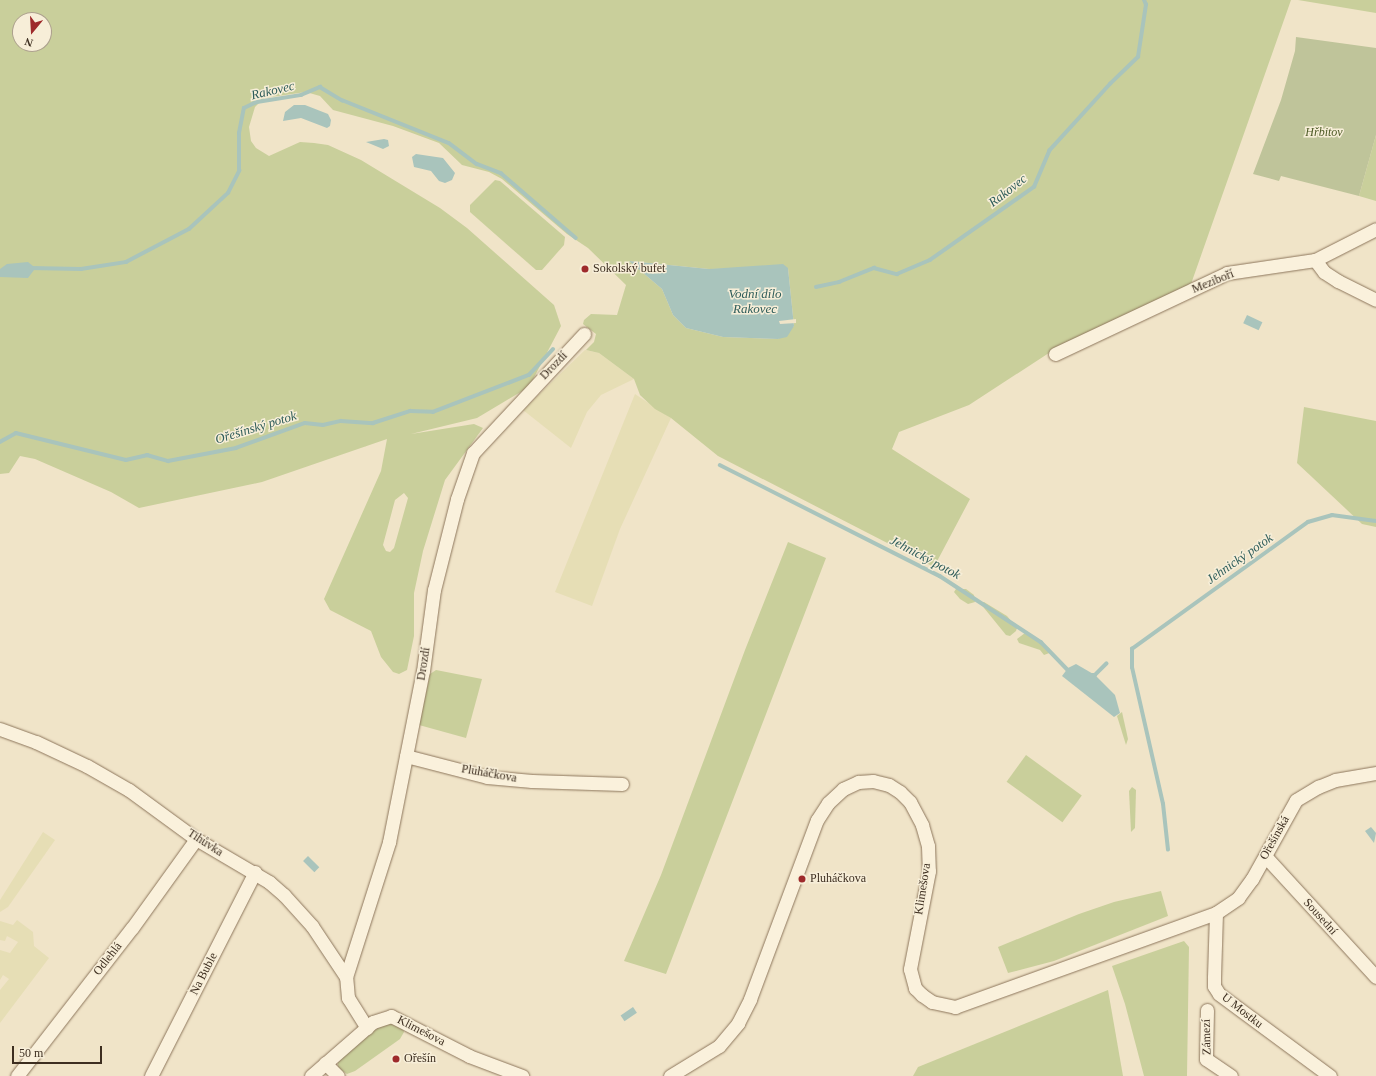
<!DOCTYPE html>
<html>
<head>
<meta charset="utf-8">
<style>
  body { margin:0 }
  #map { position:relative; width:1376px; height:1076px; overflow:hidden; background:#f0e4c8; font-family:Georgia,serif }
  div>[style] { position:absolute }
  .farmland>* { inset:0; background:#e6deb5 }
  .green>* { inset:0; background:#c9cf9b; transform-origin:0 0 }
  .cemetery>* { inset:0; background:#bfc49a }
  .water>* { inset:0; background:#a9c4bc; transform-origin:0 0 }
  .pier>* { inset:0; background:#f0e4c8 }
  .stream>* { height:3.5px; margin:-1.75px; padding:0 1.75px; transform-origin:1.75px; border-radius:1.75px; background:#a9c4bc }
  .roads { filter:drop-shadow(0 0 1px #8d765c) drop-shadow(0 0 1px #8d765c) }
  .minor>* { height:13px; margin:-6.5px; padding:0 6.5px; transform-origin:6.5px; border-radius:6.5px; background:#faf1dc }
  .dots>* { width:11px; height:11px; translate:-50% -50%; box-sizing:border-box; border:2px solid #f7eed8; border-radius:50% }
  span { translate:-50% -50%; white-space:nowrap; text-align:center; line-height:1.15; -webkit-text-stroke:3px #f7eed8; paint-order:stroke }
  .park-label { font-size:12px; color:#4d5a26; font-style:italic }
  .poi-label { font-size:12px; color:#3d2e20 }
  .left { translate:0 -50%; text-align:left }
  .street-label { font-size:12px; color:#3d2e20 }
  .water-label { font-size:13px; color:#2f5d5a; font-style:italic }
  .north { position:absolute; left:12px; top:12px; width:40px; height:40px; box-sizing:border-box; background:#f7eed8; border:1px solid #ada18e; border-radius:50%; rotate:198deg; font-size:11px; font-weight:700; line-height:16px; text-align:center; color:#3d2e20 }
  .north::after { content:''; display:block; margin:auto; width:14px; height:18px; background:#9e2a2b; clip-path:polygon(50% 0,100% 100%,50% 72%,0 100%) }
  .scale { position:absolute; left:12px; top:1046px; width:90px; height:18px; box-sizing:border-box; border:2px solid #3d2e20; border-top:0; padding-left:5px; font-size:12px; line-height:14px; white-space:nowrap; color:#3d2e20; -webkit-text-stroke:3px #f7eed8; paint-order:stroke }
</style>
</head>
<body>
<div id="map">
  <div class="farmland">
    <i style="clip-path:polygon(585px 350px,599px 353px,634px 379px,601px 395px,587px 412px,571px 448px,523px 410px)"></i>
    <i style="clip-path:polygon(635px 394px,671px 418px,620px 529px,592px 606px,555px 592px)"></i>
    <i style="clip-path:polygon(43px 832px,55px 840px,8px 907px,0 912px,0 900px)"></i>
    <i style="clip-path:polygon(17px 920px,33px 932px,34px 946px,49px 958px,0 1023px,0 990px,9px 979px,3px 975px,0 980px,0 950px,10px 953px,18px 942px,7px 936px,5px 941px,0 940px,0 921px,13px 925px)"></i>
  </div>
  <div class="green">
    <i style="clip-path:polygon(evenodd,0 0,1291px 0,1191px 284px,1055px 349px,969px 405px,899px 432px,892px 449px,970px 499px,934px 567px,718px 456px,671px 418px,655px 409px,640px 395px,634px 379px,599px 353px,586px 350px,594px 342px,596px 334px,583px 324px,584px 320px,591px 314px,617px 315px,626px 285px,588px 248px,567px 234px,502px 179px,489px 172px,462px 165px,439px 143px,393px 126px,333px 110px,320px 96px,306px 92px,264px 98px,255px 107px,249px 127px,251px 141px,256px 148px,269px 156px,300px 142px,314px 143px,328px 145px,361px 160px,440px 208px,467px 228px,554px 305px,561px 326px,529px 387px,477px 418px,411px 434px,474px 424px,483px 428px,445px 480px,423px 551px,414px 593px,414px 636px,407px 670px,399px 674px,393px 672px,381px 657px,371px 631px,330px 610px,324px 599px,381px 471px,387px 439px,262px 482px,139px 508px,111px 492px,35px 459px,20px 456px,9px 473px,0 474px,0 0,20px 20px,44px 20px,44px 44px,20px 44px,20px 20px,0 0,629px 261px,709px 269px,788px 268px,794px 326px,778px 339px,723px 337px,686px 328px,673px 315px,662px 289px,629px 261px,0 0,404px 493px,408px 498px,394px 548px,390px 552px,386px 551px,383px 545px,395px 500px,404px 493px)"></i>
    <i style="clip-path:polygon(1298px 0,1376px 0,1376px 13px)"></i>
    <i style="clip-path:polygon(1376px 135px,1376px 201px,1359px 196px)"></i>
    <i style="clip-path:polygon(495px 180px,500px 181px,565px 237px,564px 245px,542px 270px,536px 270px,470px 212px,470px 205px)"></i>
    <i style="clip-path:polygon(1304px 407px,1376px 421px,1376px 527px,1362px 524px,1297px 463px)"></i>
    <i style="clip-path:polygon(788px 542px,826px 558px,666px 974px,624px 961px,661px 875px,745px 650px)"></i>
    <i style="clip-path:polygon(956px 589px,966px 589px,974px 595px,975px 602px,968px 604px,960px 599px,954px 592px)"></i>
    <i style="clip-path:polygon(984px 602px,1007px 616px,1017px 628px,1016px 631px,1010px 636px,1006px 635px,980px 603px)"></i>
    <i style="clip-path:polygon(1025px 633px,1049px 648px,1052px 652px,1044px 655px,1040px 650px,1019px 643px,1017px 639px)"></i>
    <i style="clip-path:polygon(436px 670px,482px 679px,466px 738px,419px 725px,430px 674px)"></i>
    <i style="clip-path:polygon(1122px 712px,1128px 739px,1126px 745px,1117px 716px)"></i>
    <i style="left:1026px;top:755px;width:69px;height:33px;rotate:36deg"></i>
    <i style="clip-path:polygon(1132px 787px,1136px 790px,1135px 828px,1131px 832px,1129px 791px)"></i>
    <i style="clip-path:polygon(1161px 891px,1168px 916px,1054px 961px,1008px 973px,998px 947px,1079px 914px,1114px 902px)"></i>
    <i style="clip-path:polygon(1184px 941px,1189px 947px,1187px 1076px,1144px 1076px,1125px 1004px,1112px 966px)"></i>
    <i style="clip-path:polygon(1108px 990px,1123px 1076px,913px 1076px,918px 1067px)"></i>
    <i style="clip-path:polygon(389px 1023px,402px 1026px,404px 1032px,400px 1039px,355px 1071px,347px 1074px,338px 1068px,338px 1061px,360px 1041px,375px 1029px)"></i>
  </div>
  <div class="cemetery">
    <i style="clip-path:polygon(1296px 37px,1376px 48px,1376px 135px,1359px 196px,1281px 176px,1279px 181px,1253px 174px,1281px 100px,1295px 51px)"></i>
  </div>
  <div class="water">
    <i style="clip-path:polygon(294px 105px,305px 105px,328px 114px,331px 120px,330px 126px,327px 128px,301px 118px,283px 121px,285px 112px)"></i>
    <i style="clip-path:polygon(384px 139px,388px 140px,389px 146px,383px 149px,366px 142px)"></i>
    <i style="clip-path:polygon(416px 154px,443px 158px,455px 173px,452px 180px,445px 183px,439px 181px,431px 171px,414px 167px,412px 157px)"></i>
    <i style="clip-path:polygon(629px 261px,709px 269px,783px 264px,788px 268px,794px 326px,787px 337px,778px 339px,723px 337px,686px 328px,673px 315px,662px 289px)"></i>
    <i style="clip-path:polygon(28px 262px,33px 266px,34px 270px,28px 278px,0 277px,0 269px,7px 264px)"></i>
    <i style="left:1247px;top:315px;width:17px;height:9px;rotate:25deg"></i>
    <i style="clip-path:polygon(1076px 664px,1095px 675px,1115px 695px,1120px 713px,1114px 717px,1062px 676px,1068px 668px)"></i>
    <i style="clip-path:polygon(1371px 827px,1376px 833px,1374px 843px,1365px 831px)"></i>
    <i style="left:308px;top:856px;width:16px;height:7px;rotate:45deg"></i>
    <i style="left:633px;top:1007px;width:7px;height:15px;rotate:56deg"></i>
  </div>
  <div class="pier">
    <i style="clip-path:polygon(796px 319px,796px 323px,780px 324px,779px 321px)"></i>
  </div>
  <div class="stream">
    <i style="left:30px;top:268px;width:51px;rotate:1.1deg"></i>
    <i style="left:81px;top:269px;width:46px;rotate:-8.8deg"></i>
    <i style="left:126px;top:262px;width:71px;rotate:-27.6deg"></i>
    <i style="left:189px;top:229px;width:53px;rotate:-42.7deg"></i>
    <i style="left:228px;top:193px;width:25px;rotate:-63deg"></i>
    <i style="left:239px;top:171px;width:38px;rotate:-90deg"></i>
    <i style="left:239px;top:133px;width:25px;rotate:-79deg"></i>
    <i style="left:244px;top:108px;width:14px;rotate:-25deg"></i>
    <i style="left:257px;top:102px;width:45px;rotate:-9deg"></i>
    <i style="left:301px;top:95px;width:21px;rotate:-23deg"></i>
    <i style="left:320px;top:87px;width:26px;rotate:31deg"></i>
    <i style="left:342px;top:100px;width:115px;rotate:21.9deg"></i>
    <i style="left:449px;top:143px;width:35px;rotate:37deg"></i>
    <i style="left:477px;top:164px;width:26px;rotate:21deg"></i>
    <i style="left:501px;top:173px;width:99px;rotate:40.9deg"></i>
    <i style="left:816px;top:287px;width:24px;rotate:-12deg"></i>
    <i style="left:839px;top:282px;width:38px;rotate:-22deg"></i>
    <i style="left:874px;top:268px;width:24px;rotate:15deg"></i>
    <i style="left:897px;top:274px;width:36px;rotate:-23deg"></i>
    <i style="left:930px;top:260px;width:127px;rotate:-35.1deg"></i>
    <i style="left:1034px;top:187px;width:39px;rotate:-67deg"></i>
    <i style="left:1049px;top:151px;width:91px;rotate:-47.7deg"></i>
    <i style="left:1110px;top:84px;width:39px;rotate:-44deg"></i>
    <i style="left:1138px;top:57px;width:53px;rotate:-81.3deg"></i>
    <i style="left:1146px;top:5px;width:5px;rotate:-112deg"></i>
    <i style="left:0;top:442px;width:18px;rotate:-29deg"></i>
    <i style="left:16px;top:433px;width:113px;rotate:13.8deg"></i>
    <i style="left:126px;top:460px;width:22px;rotate:-13deg"></i>
    <i style="left:147px;top:455px;width:22px;rotate:16deg"></i>
    <i style="left:168px;top:461px;width:69px;rotate:-10.8deg"></i>
    <i style="left:236px;top:448px;width:73px;rotate:-19.9deg"></i>
    <i style="left:305px;top:423px;width:18px;rotate:6deg"></i>
    <i style="left:323px;top:425px;width:18px;rotate:-13deg"></i>
    <i style="left:341px;top:421px;width:32px;rotate:4deg"></i>
    <i style="left:373px;top:423px;width:39px;rotate:-18deg"></i>
    <i style="left:410px;top:411px;width:23px;rotate:2deg"></i>
    <i style="left:433px;top:412px;width:103px;rotate:-21.1deg"></i>
    <i style="left:529px;top:375px;width:35px;rotate:-47deg"></i>
    <i style="left:720px;top:465px;width:246px;rotate:26.8deg"></i>
    <i style="left:940px;top:576px;width:121px;rotate:33.2deg"></i>
    <i style="left:1041px;top:642px;width:42px;rotate:46deg"></i>
    <i style="left:1090px;top:675px;width:5px"></i>
    <i style="left:1095px;top:675px;width:16px;rotate:-45deg"></i>
    <i style="left:1168px;top:850px;width:46px;rotate:-96.2deg"></i>
    <i style="left:1163px;top:804px;width:139px;rotate:-102.8deg"></i>
    <i style="left:1132px;top:668px;width:19px;rotate:-90deg"></i>
    <i style="left:1132px;top:649px;width:217px;rotate:-35.8deg"></i>
    <i style="left:1308px;top:522px;width:25px;rotate:-16deg"></i>
    <i style="left:1332px;top:515px;width:44px;rotate:7.8deg"></i>
  </div>
  <div class="roads">
    <div class="minor">
      <i style="left:1315px;top:260px;width:15px;rotate:53deg"></i>
      <i style="left:1324px;top:272px;width:17px;rotate:33deg"></i>
      <i style="left:1338px;top:281px;width:42px;rotate:26.6deg"></i>
      <i style="left:1055px;top:354px;width:190px;rotate:-25.2deg"></i>
      <i style="left:1227px;top:273px;width:89px;rotate:-8.4deg"></i>
      <i style="left:1315px;top:260px;width:68px;rotate:-26.9deg"></i>
      <i style="left:0;top:729px;width:38px;rotate:20deg"></i>
      <i style="left:36px;top:742px;width:56px;rotate:25.2deg"></i>
      <i style="left:87px;top:766px;width:48px;rotate:29.7deg"></i>
      <i style="left:129px;top:790px;width:83px;rotate:36.2deg"></i>
      <i style="left:196px;top:839px;width:85px;rotate:30.5deg"></i>
      <i style="left:269px;top:882px;width:20px;rotate:41deg"></i>
      <i style="left:284px;top:895px;width:42px;rotate:47.9deg"></i>
      <i style="left:312px;top:926px;width:61px;rotate:56.3deg"></i>
      <i style="left:406px;top:756px;width:84px;rotate:14.5deg"></i>
      <i style="left:487px;top:777px;width:45px;rotate:5.1deg"></i>
      <i style="left:532px;top:781px;width:90px;rotate:1.9deg"></i>
      <i style="left:1265px;top:856px;width:164px;rotate:47.5deg"></i>
      <i style="left:1216px;top:913px;width:65px;rotate:91.8deg"></i>
      <i style="left:1214px;top:978px;width:8px;rotate:90deg"></i>
      <i style="left:1214px;top:986px;width:9px;rotate:58deg"></i>
      <i style="left:1219px;top:994px;width:138px;rotate:36.5deg"></i>
      <i style="left:1207px;top:1010px;width:49px;rotate:91.2deg"></i>
      <i style="left:1206px;top:1059px;width:30px;rotate:34deg"></i>
      <i style="left:367px;top:1028px;width:36px;rotate:-122deg"></i>
      <i style="left:348px;top:998px;width:21px;rotate:-95deg"></i>
      <i style="left:346px;top:977px;width:142px;rotate:-72.3deg"></i>
      <i style="left:389px;top:842px;width:174px;rotate:-78.8deg"></i>
      <i style="left:423px;top:671px;width:82px;rotate:-82.3deg"></i>
      <i style="left:434px;top:590px;width:94px;rotate:-75.8deg"></i>
      <i style="left:457px;top:499px;width:49px;rotate:-70.8deg"></i>
      <i style="left:473px;top:453px;width:163px;rotate:-47deg"></i>
      <i style="left:325px;top:1063px;width:18px;rotate:45deg"></i>
      <i style="left:17px;top:1076px;width:187px;rotate:-52.2deg"></i>
      <i style="left:132px;top:928px;width:110px;rotate:-54.3deg"></i>
      <i style="left:151px;top:1076px;width:229px;rotate:-63deg"></i>
      <i style="left:311px;top:1076px;width:82px;rotate:-41.1deg"></i>
      <i style="left:373px;top:1022px;width:19px;rotate:-18deg"></i>
      <i style="left:391px;top:1016px;width:88px;rotate:27.1deg"></i>
      <i style="left:469px;top:1056px;width:57px;rotate:20.7deg"></i>
      <i style="left:670px;top:1076px;width:57px;rotate:-31.5deg"></i>
      <i style="left:719px;top:1046px;width:30px;rotate:-50deg"></i>
      <i style="left:738px;top:1023px;width:27px;rotate:-63deg"></i>
      <i style="left:750px;top:999px;width:191px;rotate:-69.5deg"></i>
      <i style="left:817px;top:820px;width:20px;rotate:-57deg"></i>
      <i style="left:828px;top:803px;width:21px;rotate:-43deg"></i>
      <i style="left:843px;top:789px;width:17px;rotate:-25deg"></i>
      <i style="left:858px;top:782px;width:15px;rotate:-4deg"></i>
      <i style="left:873px;top:781px;width:16px;rotate:14deg"></i>
      <i style="left:889px;top:785px;width:13px;rotate:32deg"></i>
      <i style="left:900px;top:792px;width:14px;rotate:45deg"></i>
      <i style="left:910px;top:802px;width:26px;rotate:62deg"></i>
      <i style="left:922px;top:825px;width:22px;rotate:74deg"></i>
      <i style="left:928px;top:846px;width:25px;rotate:88deg"></i>
      <i style="left:929px;top:871px;width:100px;rotate:101deg"></i>
      <i style="left:910px;top:969px;width:20px;rotate:75deg"></i>
      <i style="left:915px;top:988px;width:10px;rotate:45deg"></i>
      <i style="left:922px;top:995px;width:12px;rotate:35deg"></i>
      <i style="left:932px;top:1002px;width:24px;rotate:12deg"></i>
      <i style="left:955px;top:1007px;width:277px;rotate:-19.8deg"></i>
      <i style="left:1216px;top:913px;width:27px;rotate:-34deg"></i>
      <i style="left:1238px;top:898px;width:24px;rotate:-54deg"></i>
      <i style="left:1252px;top:879px;width:90px;rotate:-60.9deg"></i>
      <i style="left:1296px;top:800px;width:26px;rotate:-31deg"></i>
      <i style="left:1318px;top:787px;width:18px;rotate:-22deg"></i>
      <i style="left:1335px;top:780px;width:42px;rotate:-9.7deg"></i>
    </div>
  </div>
  <div class="dots">
    <i style="left:585px;top:269px;background:#9e2a2b"></i>
    <i style="left:802px;top:879px;background:#9e2a2b"></i>
    <i style="left:396px;top:1059px;background:#9e2a2b"></i>
  </div>
  <div class="park-label">
    <span style="left:1324px;top:133px">Hřbitov</span>
  </div>
  <div class="poi-label">
    <span class="left" style="left:593px;top:269px">Sokolský bufet</span>
    <span class="left" style="left:810px;top:879px">Pluháčkova</span>
    <span class="left" style="left:404px;top:1059px">Ořešín</span>
  </div>
  <div class="street-label">
    <span style="left:1213px;top:282px;rotate:-22deg">Meziboří</span>
    <span style="left:554px;top:366px;rotate:-46deg">Drozdí</span>
    <span style="left:424px;top:664px;rotate:-81deg">Drozdí</span>
    <span style="left:489px;top:774px;rotate:10deg">Pluháčkova</span>
    <span style="left:1275px;top:838px;rotate:-61deg">Ořešínská</span>
    <span style="left:205px;top:843px;rotate:33deg">Tihůvka</span>
    <span style="left:923px;top:889px;rotate:-81deg">Klimešova</span>
    <span style="left:1320px;top:917px;rotate:48deg">Sousední</span>
    <span style="left:108px;top:959px;rotate:-52deg">Odlehlá</span>
    <span style="left:204px;top:974px;rotate:-63deg">Na Buble</span>
    <span style="left:1242px;top:1011px;rotate:38deg">U Mostku</span>
    <span style="left:421px;top:1031px;rotate:27deg">Klimešova</span>
    <span style="left:1207px;top:1037px;rotate:-91deg">Zámezí</span>
  </div>
  <div class="water-label">
    <span style="left:273px;top:91px;rotate:-13deg">Rakovec</span>
    <span style="left:1008px;top:191px;rotate:-38deg">Rakovec</span>
    <span style="left:755px;top:302px">Vodní dílo<br>Rakovec</span>
    <span style="left:256px;top:428px;rotate:-17deg">Ořešínský potok</span>
    <span style="left:925px;top:558px;rotate:28deg">Jehnický potok</span>
    <span style="left:1240px;top:559px;rotate:-35deg">Jehnický potok</span>
  </div>
  <div class="north">N</div>
  <div class="scale">50 m</div>
</div>
</body>
</html>
